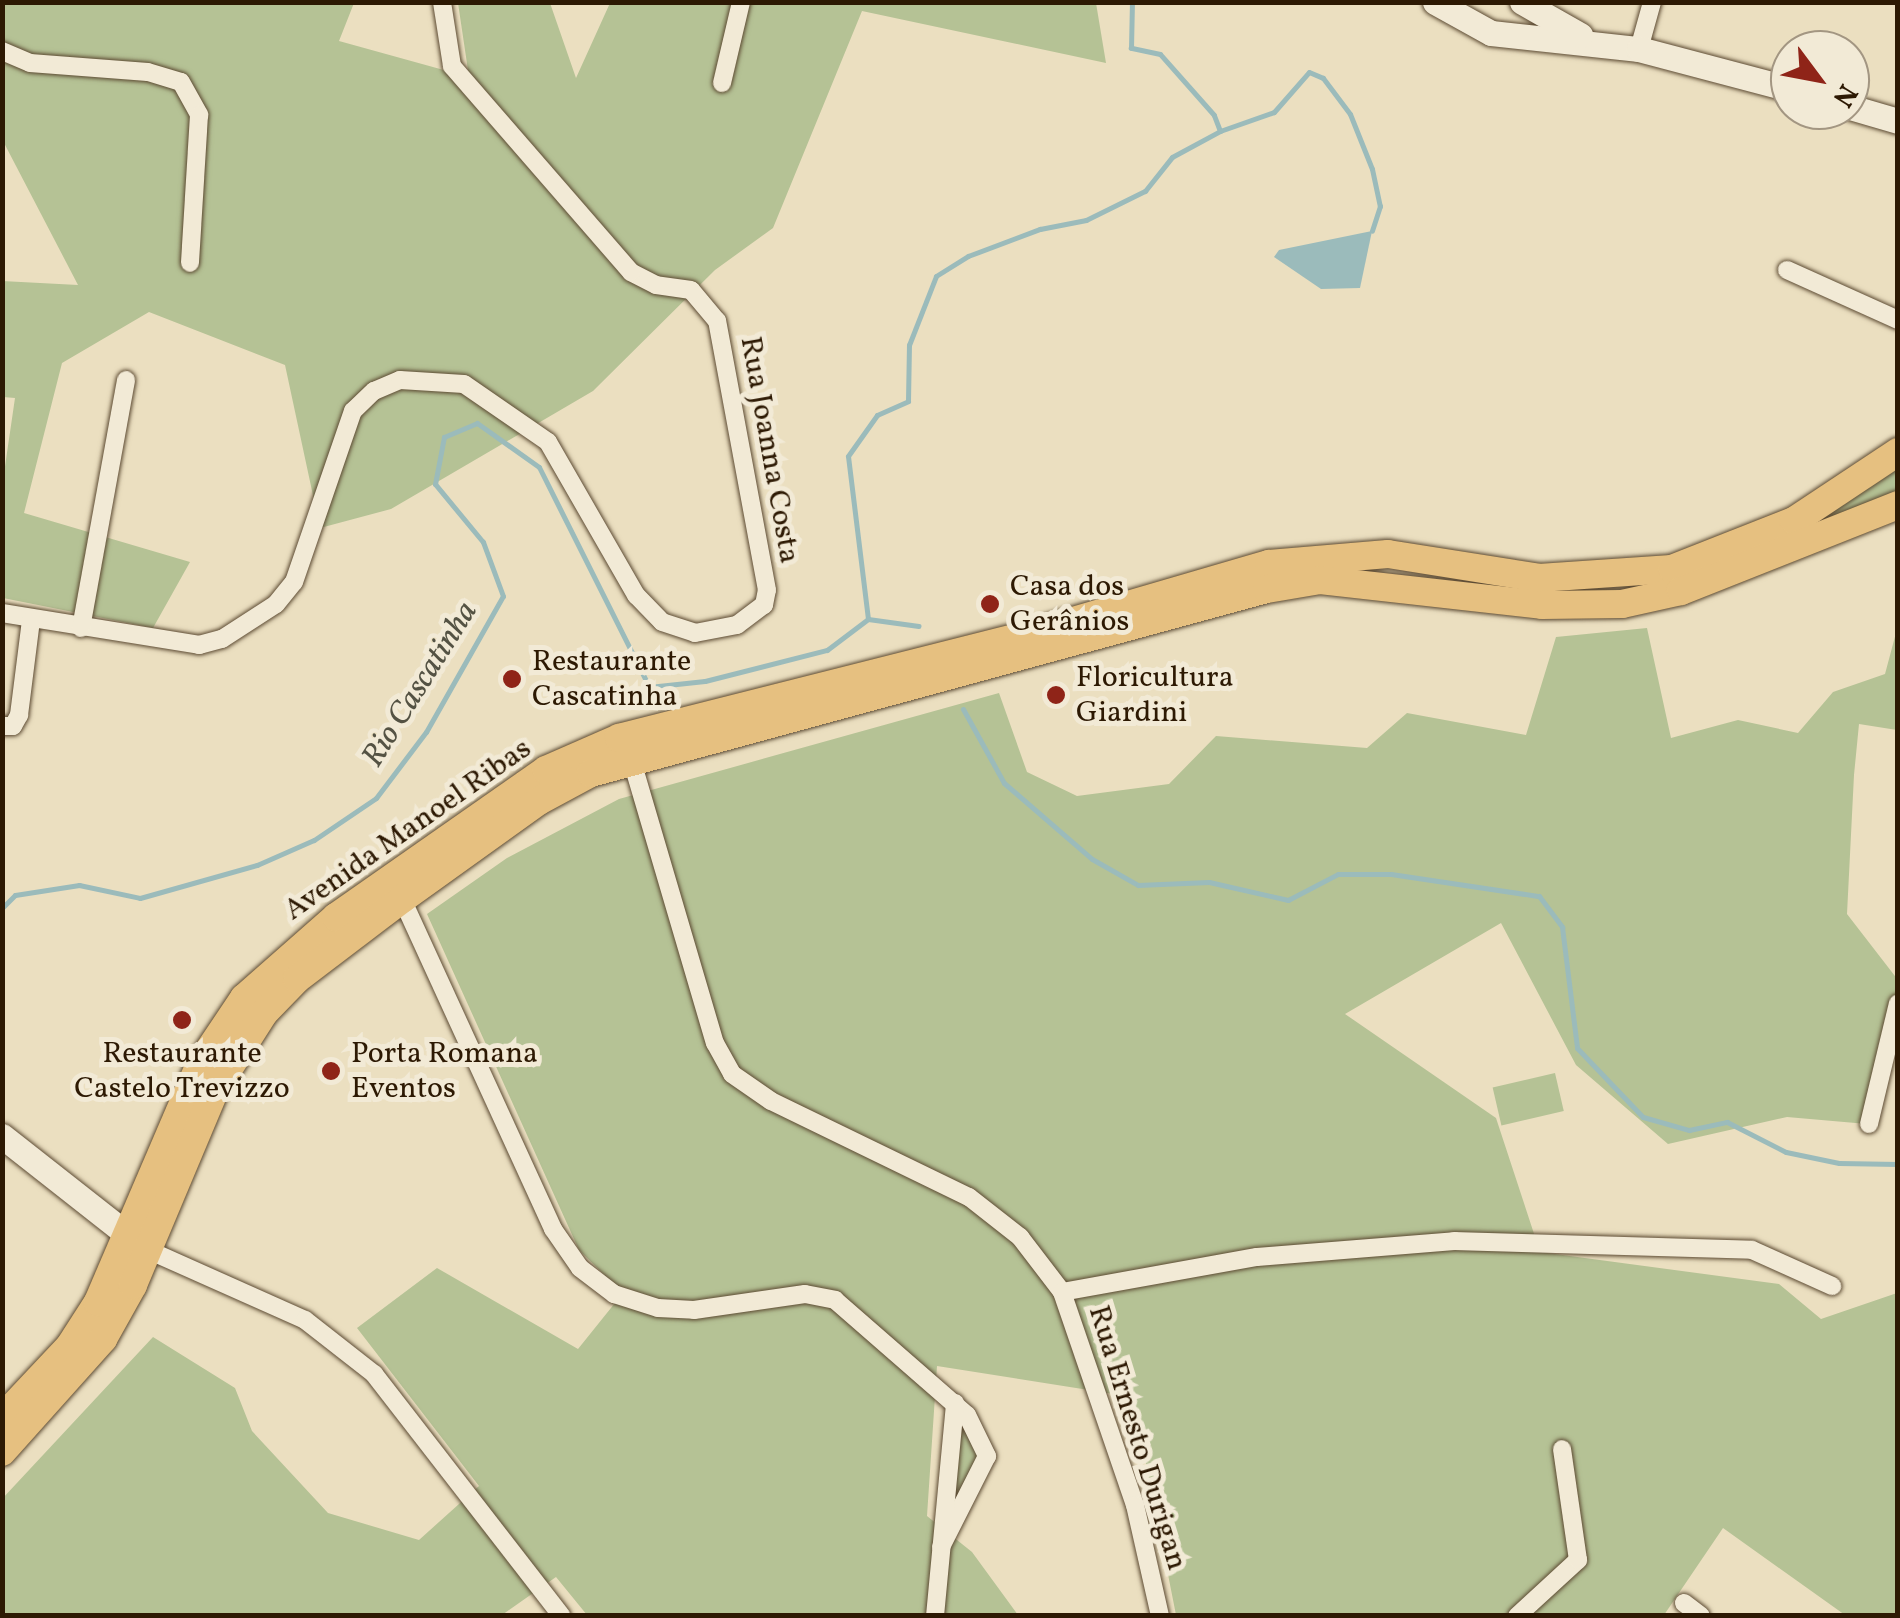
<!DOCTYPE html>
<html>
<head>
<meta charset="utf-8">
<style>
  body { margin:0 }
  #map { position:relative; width:1900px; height:1618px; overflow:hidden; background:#ebdfc0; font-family:Vollkorn,serif }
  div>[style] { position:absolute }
  .green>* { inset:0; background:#b5c295; transform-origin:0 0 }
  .water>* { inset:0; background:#9bbbbb }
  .stream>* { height:5px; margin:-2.5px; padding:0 2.5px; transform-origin:2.5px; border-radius:2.5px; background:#9bbbbb }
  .roads { filter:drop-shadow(0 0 2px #5c4a32) drop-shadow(0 0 2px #5c4a32) }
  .street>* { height:18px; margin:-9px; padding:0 9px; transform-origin:9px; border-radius:9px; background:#f2ead6 }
  .secondary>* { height:25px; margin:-12.5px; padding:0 12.5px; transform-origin:12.5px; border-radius:12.5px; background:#f2ead6 }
  .primary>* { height:28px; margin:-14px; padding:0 14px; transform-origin:14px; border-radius:14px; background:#e6c080 }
  .dots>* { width:28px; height:28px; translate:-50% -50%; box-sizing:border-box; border:5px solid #f2ead6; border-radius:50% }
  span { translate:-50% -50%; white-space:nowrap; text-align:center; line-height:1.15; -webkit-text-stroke:10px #f2ead6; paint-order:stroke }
  .street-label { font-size:30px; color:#2d1903 }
  .poi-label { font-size:30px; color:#2d1903 }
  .left { translate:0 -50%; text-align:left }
  .water-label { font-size:32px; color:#545243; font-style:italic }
  .frame { position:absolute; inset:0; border:5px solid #2d1903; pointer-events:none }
  .north { position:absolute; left:1770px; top:30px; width:100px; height:100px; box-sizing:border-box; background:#f2ead6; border:2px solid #a39682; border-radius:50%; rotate:122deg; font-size:28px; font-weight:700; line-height:40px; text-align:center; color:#2d1903 }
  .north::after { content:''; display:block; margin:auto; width:35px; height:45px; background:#8f2418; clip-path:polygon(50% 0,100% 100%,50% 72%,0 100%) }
</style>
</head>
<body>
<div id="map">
  <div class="green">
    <i style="clip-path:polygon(3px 3px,354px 3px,339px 41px,469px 77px,458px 3px,550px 3px,576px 78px,610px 3px,1096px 3px,1106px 63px,862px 11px,773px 228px,715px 270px,593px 391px,391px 509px,320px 528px,285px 365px,149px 312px,62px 363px,24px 513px,190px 562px,153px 628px,3px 598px,3px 480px,15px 398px,3px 397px,2px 281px,78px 285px,3px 141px)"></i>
    <i style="clip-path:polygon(1897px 461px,1897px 497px,1816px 525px,1818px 517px)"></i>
    <i style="clip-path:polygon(1647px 628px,1671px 738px,1738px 720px,1798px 733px,1833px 692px,1885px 674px,1897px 629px,1897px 730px,1859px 724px,1854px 775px,1847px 914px,1898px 980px,1867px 1124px,1787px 1117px,1668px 1144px,1576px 1065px,1501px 923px,1345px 1014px,1496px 1118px,1540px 1252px,1779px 1284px,1821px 1319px,1897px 1293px,1897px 1615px,1845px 1615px,1723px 1528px,1664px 1615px,1176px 1615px,1133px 1397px,937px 1366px,927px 1516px,972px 1552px,1018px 1615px,587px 1615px,556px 1577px,502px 1615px,3px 1615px,2px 1499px,153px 1337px,235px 1388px,252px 1431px,328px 1513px,419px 1540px,479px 1486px,357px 1328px,437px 1268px,578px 1349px,623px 1293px,579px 1250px,427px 914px,507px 858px,619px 799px,999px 693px,1027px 772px,1077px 796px,1169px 784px,1216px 736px,1367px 748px,1407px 713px,1526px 735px,1556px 637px)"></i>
    <i style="left:1555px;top:1073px;width:39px;height:64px;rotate:77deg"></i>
    <i style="clip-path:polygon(960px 1419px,979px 1458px,951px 1509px)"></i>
  </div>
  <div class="water">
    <i style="clip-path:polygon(1372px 231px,1360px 288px,1321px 289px,1274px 257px,1279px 250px)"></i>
  </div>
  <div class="stream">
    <i style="left:1220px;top:131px;width:57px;rotate:-19.4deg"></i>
    <i style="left:1274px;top:112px;width:53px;rotate:-48.8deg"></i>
    <i style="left:1309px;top:72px;width:15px;rotate:23deg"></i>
    <i style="left:1323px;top:78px;width:45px;rotate:53.1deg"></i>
    <i style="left:1350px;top:114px;width:59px;rotate:68.2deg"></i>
    <i style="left:1372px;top:169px;width:38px;rotate:78deg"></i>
    <i style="left:1380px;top:206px;width:26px;rotate:108deg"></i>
    <i style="left:868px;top:619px;width:164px;rotate:-97deg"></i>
    <i style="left:848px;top:456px;width:50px;rotate:-54.7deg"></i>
    <i style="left:877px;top:415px;width:34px;rotate:-24deg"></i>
    <i style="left:908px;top:401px;width:56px;rotate:-89deg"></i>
    <i style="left:909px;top:345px;width:74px;rotate:-68.6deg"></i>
    <i style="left:936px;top:276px;width:38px;rotate:-32deg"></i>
    <i style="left:968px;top:256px;width:77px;rotate:-20.6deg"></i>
    <i style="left:1040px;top:229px;width:47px;rotate:-11.1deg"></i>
    <i style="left:1086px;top:220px;width:66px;rotate:-26.2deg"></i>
    <i style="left:1145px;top:191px;width:43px;rotate:-51.5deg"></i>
    <i style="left:1172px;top:157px;width:55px;rotate:-28.4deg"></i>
    <i style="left:1220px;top:131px;width:17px;rotate:-111deg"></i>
    <i style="left:1214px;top:115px;width:81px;rotate:-131.5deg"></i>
    <i style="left:1160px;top:54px;width:30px;rotate:-168deg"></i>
    <i style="left:1131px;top:48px;width:46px;rotate:-88.8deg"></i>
    <i style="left:963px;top:709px;width:85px;rotate:61deg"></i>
    <i style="left:1004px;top:783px;width:116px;rotate:40.8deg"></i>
    <i style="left:1092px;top:859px;width:53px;rotate:29.5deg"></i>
    <i style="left:1138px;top:885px;width:71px;rotate:-2.4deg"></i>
    <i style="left:1209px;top:882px;width:81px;rotate:12.8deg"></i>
    <i style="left:1288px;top:900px;width:56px;rotate:-27.5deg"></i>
    <i style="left:1338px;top:874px;width:53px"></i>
    <i style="left:1391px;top:874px;width:150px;rotate:8.5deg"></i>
    <i style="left:1539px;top:896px;width:39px;rotate:53deg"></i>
    <i style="left:1562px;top:927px;width:122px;rotate:82.9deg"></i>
    <i style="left:1577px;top:1048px;width:95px;rotate:46.3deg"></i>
    <i style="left:1643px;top:1117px;width:48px;rotate:15.8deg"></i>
    <i style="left:1689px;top:1130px;width:39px;rotate:-12deg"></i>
    <i style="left:1727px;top:1122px;width:66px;rotate:27deg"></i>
    <i style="left:1786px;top:1152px;width:54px;rotate:11.7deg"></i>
    <i style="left:1839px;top:1163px;width:59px;rotate:1deg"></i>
    <i style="left:2px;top:908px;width:18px;rotate:-45deg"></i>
    <i style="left:15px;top:895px;width:65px;rotate:-8.9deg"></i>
    <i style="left:79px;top:885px;width:62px;rotate:12deg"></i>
    <i style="left:140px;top:898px;width:122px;rotate:-15.8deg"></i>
    <i style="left:257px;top:865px;width:62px;rotate:-23.7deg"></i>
    <i style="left:314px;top:840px;width:75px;rotate:-34.1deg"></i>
    <i style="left:376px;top:798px;width:83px;rotate:-52.9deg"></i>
    <i style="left:426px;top:732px;width:156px;rotate:-60.5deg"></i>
    <i style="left:503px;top:596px;width:58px;rotate:-110.3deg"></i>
    <i style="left:483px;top:542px;width:75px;rotate:-129.6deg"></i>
    <i style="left:435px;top:484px;width:48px;rotate:-79.2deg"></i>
    <i style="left:444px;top:437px;width:36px;rotate:-23deg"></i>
    <i style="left:477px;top:423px;width:76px;rotate:35.4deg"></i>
    <i style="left:539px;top:467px;width:246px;rotate:63.4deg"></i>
    <i style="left:649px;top:687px;width:56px;rotate:-6.1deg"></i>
    <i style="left:705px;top:681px;width:126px;rotate:-14.3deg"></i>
    <i style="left:827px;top:650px;width:51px;rotate:-37.1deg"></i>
    <i style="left:868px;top:619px;width:51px;rotate:7.8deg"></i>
  </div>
  <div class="roads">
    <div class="street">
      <i style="left:1639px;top:49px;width:49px;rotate:-74.5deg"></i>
      <i style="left:2px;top:51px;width:30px;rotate:23deg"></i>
      <i style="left:30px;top:63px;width:118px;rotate:4.4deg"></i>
      <i style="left:148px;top:72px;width:34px;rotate:17deg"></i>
      <i style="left:181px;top:82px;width:38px;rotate:61deg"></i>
      <i style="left:199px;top:115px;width:148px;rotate:93.5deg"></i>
      <i style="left:722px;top:83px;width:83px;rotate:-76.8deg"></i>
      <i style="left:1787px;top:270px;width:122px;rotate:24.2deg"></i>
      <i style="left:2px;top:613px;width:200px;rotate:9.2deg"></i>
      <i style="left:199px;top:645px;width:24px;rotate:-15deg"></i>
      <i style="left:222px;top:639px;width:64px;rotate:-32.9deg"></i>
      <i style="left:276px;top:604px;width:28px;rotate:-51deg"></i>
      <i style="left:294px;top:582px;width:181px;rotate:-71deg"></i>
      <i style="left:353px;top:411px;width:29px;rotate:-44deg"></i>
      <i style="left:374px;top:391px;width:28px;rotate:-23deg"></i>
      <i style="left:400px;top:380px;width:64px;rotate:3.6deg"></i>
      <i style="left:464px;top:384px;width:102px;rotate:34.6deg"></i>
      <i style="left:548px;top:442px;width:177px;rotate:60.1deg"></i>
      <i style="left:636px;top:595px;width:37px;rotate:46deg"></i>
      <i style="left:662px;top:622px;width:35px;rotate:18deg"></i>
      <i style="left:695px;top:633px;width:43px;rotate:-10.8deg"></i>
      <i style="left:737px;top:625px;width:34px;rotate:-37deg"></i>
      <i style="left:764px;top:605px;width:15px;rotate:-79deg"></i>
      <i style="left:767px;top:590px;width:274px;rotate:-100.5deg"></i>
      <i style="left:717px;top:321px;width:40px;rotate:-130deg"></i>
      <i style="left:691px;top:290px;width:35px;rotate:-172deg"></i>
      <i style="left:656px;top:285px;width:28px;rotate:-153deg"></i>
      <i style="left:631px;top:272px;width:273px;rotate:-131deg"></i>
      <i style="left:452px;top:66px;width:65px;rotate:-98.9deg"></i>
      <i style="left:81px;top:628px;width:252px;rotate:-79.7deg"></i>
      <i style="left:2px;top:726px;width:11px"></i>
      <i style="left:13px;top:726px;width:13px;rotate:-61deg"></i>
      <i style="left:19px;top:715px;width:96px;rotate:-82.8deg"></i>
      <i style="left:631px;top:758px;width:297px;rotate:73.6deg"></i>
      <i style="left:715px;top:1043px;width:35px;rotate:61deg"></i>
      <i style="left:732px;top:1074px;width:47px;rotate:34.7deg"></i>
      <i style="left:771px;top:1101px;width:220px;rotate:25.9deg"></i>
      <i style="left:969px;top:1197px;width:65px;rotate:38.1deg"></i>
      <i style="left:1020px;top:1237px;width:69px;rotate:52.6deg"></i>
      <i style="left:1062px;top:1292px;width:225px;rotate:71.1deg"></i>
      <i style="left:1135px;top:1505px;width:114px;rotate:77.3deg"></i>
      <i style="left:402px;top:899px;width:363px;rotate:65.4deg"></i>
      <i style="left:553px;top:1229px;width:47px;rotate:55.3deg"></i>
      <i style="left:580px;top:1268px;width:43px;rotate:37.4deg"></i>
      <i style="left:614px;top:1294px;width:46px;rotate:17.7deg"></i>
      <i style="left:658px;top:1308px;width:36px;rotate:3deg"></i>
      <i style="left:694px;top:1310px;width:112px;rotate:-8.2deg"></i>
      <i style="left:805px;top:1294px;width:31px;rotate:11deg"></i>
      <i style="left:835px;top:1300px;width:175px;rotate:41.1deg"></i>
      <i style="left:967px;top:1415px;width:46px;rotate:64deg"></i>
      <i style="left:987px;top:1456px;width:102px;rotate:116.8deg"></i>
      <i style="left:1869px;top:1124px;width:124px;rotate:-76.5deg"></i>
      <i style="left:148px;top:1250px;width:172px;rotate:24deg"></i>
      <i style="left:305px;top:1320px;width:88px;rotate:38deg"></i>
      <i style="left:374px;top:1374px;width:306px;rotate:52.2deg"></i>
      <i style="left:1062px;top:1292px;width:198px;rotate:-10.2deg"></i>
      <i style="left:1257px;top:1257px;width:198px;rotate:-4.6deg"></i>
      <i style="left:1454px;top:1241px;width:298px;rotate:1.7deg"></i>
      <i style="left:1752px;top:1250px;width:88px;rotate:24.2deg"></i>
      <i style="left:1684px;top:1603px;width:21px;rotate:37deg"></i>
      <i style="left:935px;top:1616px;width:214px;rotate:-84.6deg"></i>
      <i style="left:1517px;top:1616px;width:83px;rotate:-42.6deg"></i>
      <i style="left:1578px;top:1560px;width:112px;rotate:-98.2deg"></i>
    </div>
    <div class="secondary">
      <i style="left:1435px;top:2px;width:64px;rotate:29deg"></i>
      <i style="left:1491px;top:33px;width:149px;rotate:6.2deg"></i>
      <i style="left:1639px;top:49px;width:156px;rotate:14.8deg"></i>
      <i style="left:1522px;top:2px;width:67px;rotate:29.6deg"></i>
      <i style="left:1850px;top:107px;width:50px;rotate:16.3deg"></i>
      <i style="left:2px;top:1136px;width:179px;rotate:38.2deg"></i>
    </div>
    <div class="primary">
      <i style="left:2px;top:1418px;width:98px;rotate:-46.7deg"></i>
      <i style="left:69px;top:1347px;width:54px;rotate:-57.2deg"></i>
      <i style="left:98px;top:1302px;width:261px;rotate:-66.8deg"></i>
      <i style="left:201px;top:1062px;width:77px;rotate:-56.1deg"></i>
      <i style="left:244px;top:998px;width:123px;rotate:-41.4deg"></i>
      <i style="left:336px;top:917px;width:256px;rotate:-35deg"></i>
      <i style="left:546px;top:770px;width:80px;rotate:-23.7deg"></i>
      <i style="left:619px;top:738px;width:416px;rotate:-14.2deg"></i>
      <i style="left:1022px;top:636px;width:257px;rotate:-16.3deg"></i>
      <i style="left:1269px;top:564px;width:119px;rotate:-4.8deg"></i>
      <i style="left:1388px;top:554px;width:153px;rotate:9deg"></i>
      <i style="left:1539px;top:578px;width:133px;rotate:-3.9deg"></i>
      <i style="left:1672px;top:569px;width:131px;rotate:-21.5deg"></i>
      <i style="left:1794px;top:521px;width:125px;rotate:-33.6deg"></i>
      <i style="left:2px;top:1452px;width:152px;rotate:-48.2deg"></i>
      <i style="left:103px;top:1339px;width:62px;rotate:-60.9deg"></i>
      <i style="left:133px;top:1285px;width:212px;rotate:-67.2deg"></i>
      <i style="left:215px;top:1090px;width:91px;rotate:-57.5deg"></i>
      <i style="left:264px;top:1013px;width:47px;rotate:-45.9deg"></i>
      <i style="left:297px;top:979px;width:132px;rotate:-37.3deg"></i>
      <i style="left:402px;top:899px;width:168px;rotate:-35.6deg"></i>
      <i style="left:539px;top:801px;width:59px;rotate:-28.3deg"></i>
      <i style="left:591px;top:773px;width:701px;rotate:-15.23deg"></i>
      <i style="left:1267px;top:589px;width:54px;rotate:-9.6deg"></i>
      <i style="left:1320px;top:580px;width:223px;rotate:6.4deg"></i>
      <i style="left:1542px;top:605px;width:80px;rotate:-0.7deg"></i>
      <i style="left:1622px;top:604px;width:60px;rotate:-12.4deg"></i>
      <i style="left:1681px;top:591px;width:233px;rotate:-21.6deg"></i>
    </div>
  </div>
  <div class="dots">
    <i style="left:990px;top:604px;background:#8f2418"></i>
    <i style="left:512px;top:679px;background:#8f2418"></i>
    <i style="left:1056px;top:695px;background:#8f2418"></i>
    <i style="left:182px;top:1020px;background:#8f2418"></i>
    <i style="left:331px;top:1071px;background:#8f2418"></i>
  </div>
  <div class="street-label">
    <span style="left:769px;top:450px;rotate:80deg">Rua Joanna Costa</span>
    <span style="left:408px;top:830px;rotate:-35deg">Avenida Manoel Ribas</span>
    <span style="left:1137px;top:1438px;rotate:73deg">Rua Ernesto Durigan</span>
  </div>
  <div class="poi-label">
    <span class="left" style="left:1010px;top:604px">Casa dos<br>Gerânios</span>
    <span class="left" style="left:532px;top:679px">Restaurante<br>Cascatinha</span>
    <span class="left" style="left:1076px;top:695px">Floricultura<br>Giardini</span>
    <span style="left:182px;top:1071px">Restaurante<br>Castelo Trevizzo</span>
    <span class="left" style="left:351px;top:1071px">Porta Romana<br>Eventos</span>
  </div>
  <div class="water-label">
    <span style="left:421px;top:685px;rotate:-58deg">Rio Cascatinha</span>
  </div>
  <div class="frame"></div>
  <div class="north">N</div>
</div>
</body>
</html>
